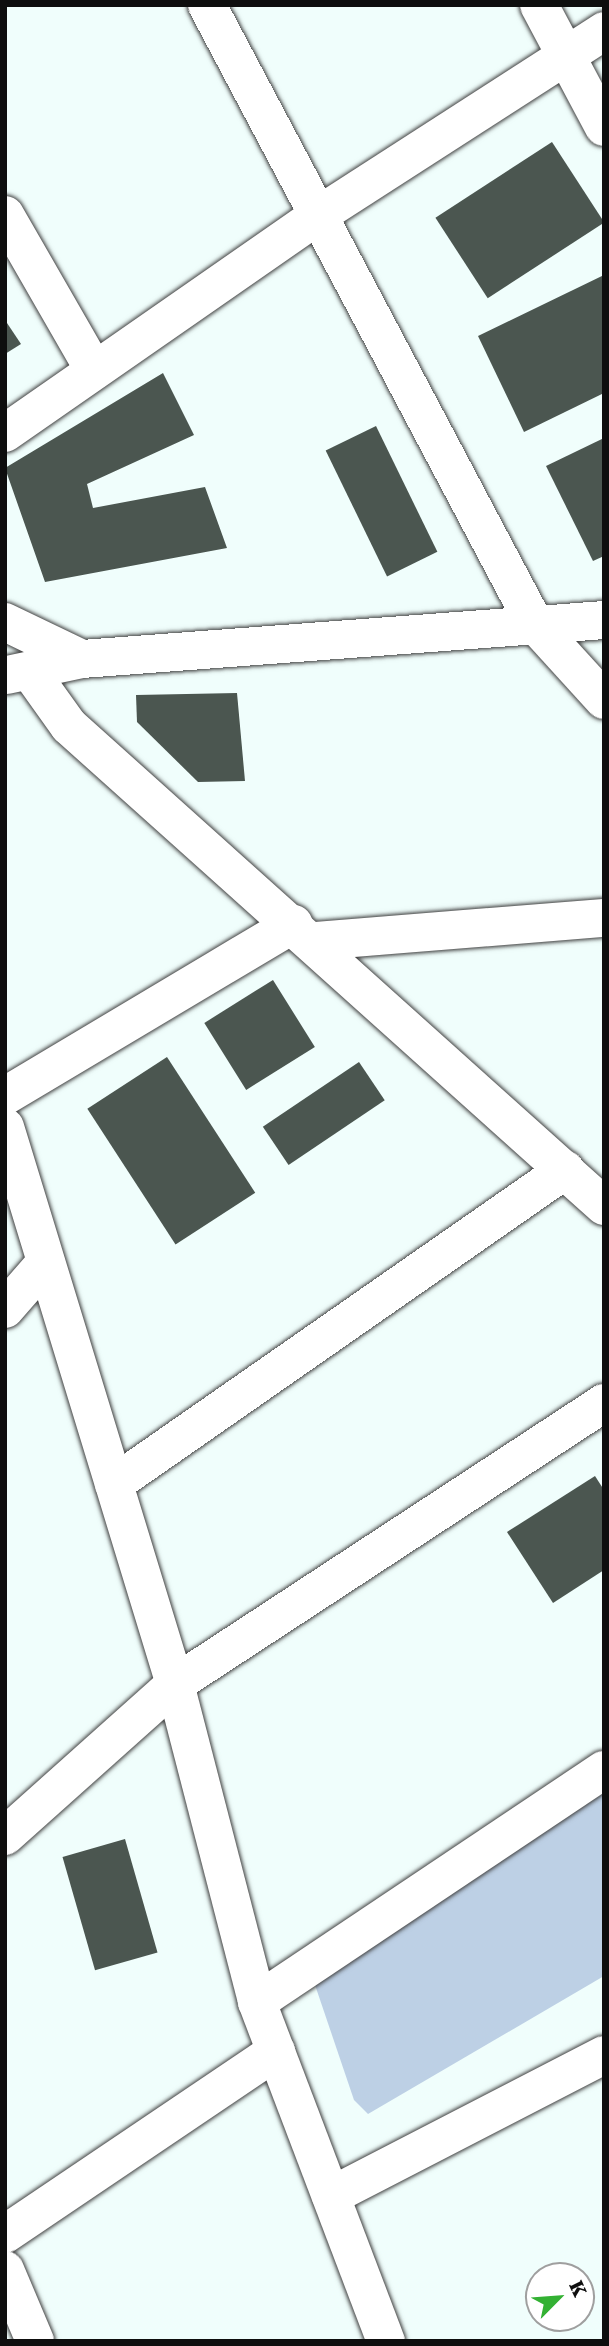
<!DOCTYPE html>
<html>
<head>
<meta charset="utf-8">
<style>
  body { margin:0 }
  #map { position:relative; width:609px; height:2346px; overflow:hidden; background:#f0fefc; font-family:"Roboto Serif",serif }
  div>[style] { position:absolute }
  .green>* { inset:0; background:#bdd0e5 }
  .building>* { inset:0; background:#4b5650; transform-origin:0 0 }
  .roads { filter:drop-shadow(0 0 2px #414141) drop-shadow(0 0 2px #414141) }
  .minor>* { height:38px; margin:-19px; padding:0 19px; transform-origin:19px; border-radius:19px; background:#fff }
  span { translate:-50% -50%; white-space:nowrap; text-align:center; line-height:1.15; -webkit-text-stroke:7px #fff; paint-order:stroke }
  .frame { position:absolute; inset:0; border:7px solid #0e0e0e; pointer-events:none }
  .north { position:absolute; left:525px; top:2262px; width:70px; height:70px; box-sizing:border-box; background:#fff; border:2px solid #9f9f9f; border-radius:50%; rotate:65deg; font-size:19px; font-weight:700; line-height:28px; text-align:center; color:#0e0e0e }
  .north::after { content:''; display:block; margin:auto; width:24px; height:32px; background:#33b133; clip-path:polygon(50% 0,100% 100%,50% 72%,0 100%) }
</style>
</head>
<body>
<div id="map">
  <div class="green">
    <i style="clip-path:polygon(604px 1793px,604px 1976px,368px 2114px,354px 2100px,314px 1982px)"></i>
  </div>
  <div class="building">
    <i style="left:552px;top:142px;width:96px;height:139px;rotate:57deg"></i>
    <i style="clip-path:polygon(604px 275px,604px 393px,524px 432px,478px 336px)"></i>
    <i style="clip-path:polygon(5px 320px,21px 344px,5px 354px)"></i>
    <i style="clip-path:polygon(163px 373px,194px 435px,87px 484px,93px 508px,205px 487px,227px 548px,45px 582px,5px 468px)"></i>
    <i style="left:376px;top:426px;width:140px;height:56px;rotate:64deg"></i>
    <i style="clip-path:polygon(604px 438px,604px 556px,593px 561px,546px 466px)"></i>
    <i style="clip-path:polygon(237px 693px,245px 781px,198px 782px,137px 722px,136px 695px)"></i>
    <i style="left:273px;top:980px;width:79px;height:81px;rotate:58deg"></i>
    <i style="left:167px;top:1057px;width:162px;height:95px;rotate:57deg"></i>
    <i style="left:359px;top:1062px;width:46px;height:116px;rotate:56deg"></i>
    <i style="clip-path:polygon(595px 1476px,604px 1490px,604px 1570px,553px 1603px,507px 1532px)"></i>
    <i style="left:125px;top:1839px;width:118px;height:65px;rotate:74deg"></i>
  </div>
  <div class="roads">
    <div class="minor">
      <i style="left:207px;top:5px;width:699px;rotate:62.12deg"></i>
      <i style="left:534px;top:623px;width:104px;rotate:47.7deg"></i>
      <i style="left:539px;top:5px;width:138px;rotate:62deg"></i>
      <i style="left:5px;top:215px;width:179px;rotate:60.1deg"></i>
      <i style="left:5px;top:433px;width:386px;rotate:-34.8deg"></i>
      <i style="left:322px;top:213px;width:336px;rotate:-32.8deg"></i>
      <i style="left:5px;top:622px;width:85px;rotate:25.7deg"></i>
      <i style="left:31px;top:673px;width:65px;rotate:54.4deg"></i>
      <i style="left:69px;top:726px;width:719px;rotate:41.9deg"></i>
      <i style="left:7px;top:675px;width:77px;rotate:-12deg"></i>
      <i style="left:82px;top:659px;width:523px;rotate:-4.27deg"></i>
      <i style="left:316px;top:941px;width:289px;rotate:-4.6deg"></i>
      <i style="left:5px;top:1096px;width:336px;rotate:-30.8deg"></i>
      <i style="left:5px;top:1127px;width:582px;rotate:73.03deg"></i>
      <i style="left:175px;top:1684px;width:328px;rotate:75.5deg"></i>
      <i style="left:257px;top:2002px;width:363px;rotate:69.2deg"></i>
      <i style="left:5px;top:1309px;width:62px;rotate:-48.9deg"></i>
      <i style="left:114px;top:1484px;width:550px;rotate:-34.85deg"></i>
      <i style="left:5px;top:1836px;width:228px;rotate:-41.8deg"></i>
      <i style="left:175px;top:1684px;width:513px;rotate:-33.23deg"></i>
      <i style="left:257px;top:2002px;width:417px;rotate:-33.8deg"></i>
      <i style="left:331px;top:2196px;width:307px;rotate:-27.3deg"></i>
      <i style="left:5px;top:2234px;width:327px;rotate:-34deg"></i>
      <i style="left:5px;top:2270px;width:77px;rotate:67.1deg"></i>
    </div>
  </div>
  <div class="frame"></div>
  <div class="north">K</div>
</div>
</body>
</html>
